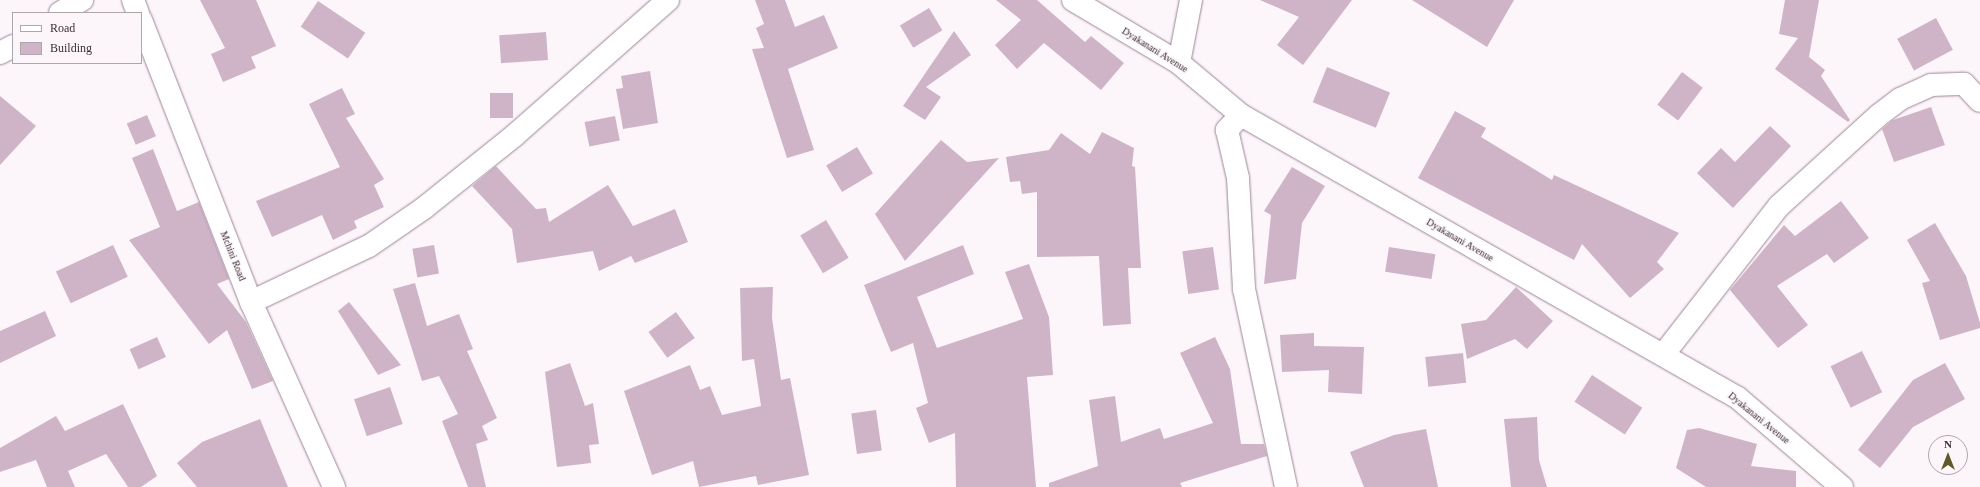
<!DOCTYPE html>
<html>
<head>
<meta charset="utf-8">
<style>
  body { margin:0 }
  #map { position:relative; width:1980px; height:487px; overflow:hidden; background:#fcf6fa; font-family:Georgia,serif }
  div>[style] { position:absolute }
  .building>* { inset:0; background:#cfb4c8; transform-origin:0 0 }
  .roads { filter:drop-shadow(0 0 1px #9e8497) drop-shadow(0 0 1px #9e8497) }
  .minor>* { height:22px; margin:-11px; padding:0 11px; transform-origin:11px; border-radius:11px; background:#fff }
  span { translate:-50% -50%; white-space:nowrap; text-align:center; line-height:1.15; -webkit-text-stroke:3px #fcf6fa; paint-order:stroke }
  .street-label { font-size:10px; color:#3a2f37 }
  .legend { position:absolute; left:12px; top:12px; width:130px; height:52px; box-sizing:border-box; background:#fcf6fa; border:1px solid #aea6ac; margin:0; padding:5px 7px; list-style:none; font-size:12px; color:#3a2f37 }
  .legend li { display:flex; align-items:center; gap:8px; height:20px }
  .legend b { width:20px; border:1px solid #aea6ac }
  .north { position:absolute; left:1928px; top:435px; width:40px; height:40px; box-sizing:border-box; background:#fcf6fa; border:1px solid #aea6ac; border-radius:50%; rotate:0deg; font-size:11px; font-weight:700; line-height:16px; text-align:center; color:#3a2f37 }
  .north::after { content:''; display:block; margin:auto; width:14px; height:18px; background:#5f5925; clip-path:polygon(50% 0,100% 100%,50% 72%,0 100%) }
</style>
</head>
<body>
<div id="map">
  <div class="building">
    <i style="clip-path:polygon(200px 0,256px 0,276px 46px,251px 57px,256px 68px,223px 82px,211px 54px,225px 48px)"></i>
    <i style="clip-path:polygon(755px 0,785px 0,795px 27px,824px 15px,838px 48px,788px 69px,814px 150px,787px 158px,752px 49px,764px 48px,756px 28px,764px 24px)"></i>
    <i style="clip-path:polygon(996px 0,1037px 0,1085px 42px,1091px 36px,1124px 63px,1101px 90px,1044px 43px,1017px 69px,995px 45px,1021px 20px)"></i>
    <i style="clip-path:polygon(1260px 0,1352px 0,1303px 65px,1277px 45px,1299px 17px)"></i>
    <i style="clip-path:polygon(1412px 0,1514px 0,1487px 47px)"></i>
    <i style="clip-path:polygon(1785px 0,1819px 0,1809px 57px,1825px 70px,1821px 76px,1850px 120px,1848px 122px,1775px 69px,1798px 38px,1779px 34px)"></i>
    <i style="left:318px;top:1px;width:57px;height:31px;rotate:34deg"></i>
    <i style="left:929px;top:8px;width:26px;height:34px;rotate:59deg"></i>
    <i style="left:1936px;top:18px;width:36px;height:44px;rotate:62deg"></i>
    <i style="clip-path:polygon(954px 31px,971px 55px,926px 87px,941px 97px,925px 120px,903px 106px)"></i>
    <i style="left:546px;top:32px;width:28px;height:47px;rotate:86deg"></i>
    <i style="left:1327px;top:67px;width:68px;height:38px;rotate:22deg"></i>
    <i style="clip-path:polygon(650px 71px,658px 123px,623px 129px,616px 89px,623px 88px,621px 76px)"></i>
    <i style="left:1682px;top:72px;width:26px;height:41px;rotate:37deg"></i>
    <i style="clip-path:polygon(342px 88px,355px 114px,346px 118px,384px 179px,374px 185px,384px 207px,354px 221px,357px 228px,333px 240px,322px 215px,272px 237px,256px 201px,340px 167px,309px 104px)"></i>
    <i style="left:490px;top:93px;width:23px;height:25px"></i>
    <i style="clip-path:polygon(0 96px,36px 126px,0 165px)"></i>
    <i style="clip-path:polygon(1931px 107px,1945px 145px,1894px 162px,1882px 129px,1893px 120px)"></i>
    <i style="clip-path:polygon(1455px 111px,1486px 128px,1481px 137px,1552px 180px,1554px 175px,1679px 233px,1657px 262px,1664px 269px,1630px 298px,1582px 244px,1574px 260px,1418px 178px)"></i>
    <i style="left:147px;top:115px;width:23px;height:22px;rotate:67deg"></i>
    <i style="left:615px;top:116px;width:25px;height:31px;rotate:79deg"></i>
    <i style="clip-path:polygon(1770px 126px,1791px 146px,1733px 208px,1697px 173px,1721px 148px,1735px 162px)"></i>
    <i style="clip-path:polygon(1102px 132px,1134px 148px,1132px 166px,1135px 167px,1141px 268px,1128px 268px,1131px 324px,1103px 326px,1099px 256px,1037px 257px,1037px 192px,1022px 194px,1020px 181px,1010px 182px,1006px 157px,1049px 150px,1061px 133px,1090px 154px)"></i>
    <i style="clip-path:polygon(941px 140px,967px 162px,999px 158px,905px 261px,875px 214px)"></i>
    <i style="left:857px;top:147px;width:31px;height:36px;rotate:59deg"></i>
    <i style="clip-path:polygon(153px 149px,177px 211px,199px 202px,229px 279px,217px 284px,246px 322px,273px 381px,252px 389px,227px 330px,209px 344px,129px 240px,160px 227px,132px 158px)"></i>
    <i style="clip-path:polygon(496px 166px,536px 209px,546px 208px,549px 222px,608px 185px,633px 226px,675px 209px,688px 242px,635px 263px,631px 256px,599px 271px,593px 251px,517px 263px,512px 229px,472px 186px)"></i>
    <i style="clip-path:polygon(1292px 167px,1325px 186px,1302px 223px,1296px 279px,1264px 284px,1271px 215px,1264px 211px)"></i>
    <i style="clip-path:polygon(1841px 201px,1869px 238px,1834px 263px,1827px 254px,1777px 286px,1808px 325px,1778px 348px,1730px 290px,1784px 225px,1795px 236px)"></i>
    <i style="left:826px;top:220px;width:44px;height:30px;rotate:59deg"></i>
    <i style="clip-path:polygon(1935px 223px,1966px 276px,1980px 323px,1980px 328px,1940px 340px,1922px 283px,1930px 281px,1907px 240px)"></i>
    <i style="left:113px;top:245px;width:35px;height:63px;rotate:65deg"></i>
    <i style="left:434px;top:245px;width:29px;height:22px;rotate:80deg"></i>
    <i style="clip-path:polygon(963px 245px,974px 274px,917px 297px,937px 348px,1023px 319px,1005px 272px,1029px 264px,1049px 317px,1053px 375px,1027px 377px,1036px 487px,956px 487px,955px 433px,929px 443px,916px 408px,928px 403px,913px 343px,891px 352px,864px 285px)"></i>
    <i style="left:1213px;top:247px;width:43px;height:31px;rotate:82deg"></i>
    <i style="left:1389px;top:247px;width:47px;height:25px;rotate:9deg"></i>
    <i style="clip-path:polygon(415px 283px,427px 326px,459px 314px,473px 349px,467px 351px,497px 418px,482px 426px,488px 440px,476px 444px,486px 487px,468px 487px,442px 421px,458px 414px,439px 376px,422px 381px,393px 289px)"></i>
    <i style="clip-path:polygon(773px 287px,772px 318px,781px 380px,790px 378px,809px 475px,758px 485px,756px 476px,699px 487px,693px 461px,652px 475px,624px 391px,690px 365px,700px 390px,710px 386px,722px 415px,761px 406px,754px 359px,742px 361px,740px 288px)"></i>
    <i style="clip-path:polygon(1516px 287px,1553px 321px,1527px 349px,1515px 339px,1467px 359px,1461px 324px,1486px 320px)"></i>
    <i style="clip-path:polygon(349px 302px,401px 365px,378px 375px,338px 311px)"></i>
    <i style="clip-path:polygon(45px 311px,56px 336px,0 363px,0 331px)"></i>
    <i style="left:676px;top:312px;width:32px;height:34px;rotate:54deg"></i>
    <i style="clip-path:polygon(1314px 333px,1314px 346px,1364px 347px,1362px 394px,1328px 392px,1329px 370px,1282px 372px,1280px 335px)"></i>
    <i style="left:157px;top:337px;width:22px;height:30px;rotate:66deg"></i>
    <i style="clip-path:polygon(1215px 337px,1230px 369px,1241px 444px,1264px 444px,1267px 456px,1180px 483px,1182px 487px,1049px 487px,1049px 483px,1098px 466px,1089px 400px,1115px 396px,1121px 442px,1160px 428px,1164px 439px,1213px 423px,1180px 353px)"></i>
    <i style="left:1862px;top:351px;width:46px;height:35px;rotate:64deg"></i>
    <i style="left:1463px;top:353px;width:30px;height:38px;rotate:84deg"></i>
    <i style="clip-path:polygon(570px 363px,585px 406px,593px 403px,599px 444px,589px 445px,591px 463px,557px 467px,545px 372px)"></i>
    <i style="clip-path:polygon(1945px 363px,1965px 399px,1913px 427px,1880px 468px,1858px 450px,1913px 380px)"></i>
    <i style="left:1592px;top:375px;width:60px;height:32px;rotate:33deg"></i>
    <i style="left:390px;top:387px;width:39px;height:38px;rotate:71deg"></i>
    <i style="clip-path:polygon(123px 404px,157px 476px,141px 487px,128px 487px,106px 454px,68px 471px,75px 487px,47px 487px,36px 460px,0 472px,0 448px,56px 416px,65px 431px)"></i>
    <i style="left:876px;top:410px;width:41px;height:25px;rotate:82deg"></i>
    <i style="clip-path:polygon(1537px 417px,1539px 460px,1547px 487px,1511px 487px,1504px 419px)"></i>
    <i style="clip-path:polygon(260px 419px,288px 487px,197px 487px,177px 463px,202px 442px)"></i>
    <i style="clip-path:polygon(1699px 428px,1757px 444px,1751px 466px,1796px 471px,1796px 487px,1706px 487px,1676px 468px,1687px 430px)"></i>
    <i style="clip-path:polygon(1426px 429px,1438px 487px,1364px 487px,1350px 452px,1394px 435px)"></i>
  </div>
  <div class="roads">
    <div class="minor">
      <i style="left:133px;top:0;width:14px;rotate:69deg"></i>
      <i style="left:1073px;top:0;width:123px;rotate:30.7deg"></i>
      <i style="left:1179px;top:63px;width:81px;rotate:40deg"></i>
      <i style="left:1241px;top:115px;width:572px;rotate:29.66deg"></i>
      <i style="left:1738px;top:398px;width:137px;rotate:40.6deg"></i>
      <i style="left:60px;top:13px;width:26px;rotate:-31deg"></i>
      <i style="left:141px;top:20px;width:303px;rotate:68.7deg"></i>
      <i style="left:251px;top:302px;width:203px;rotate:65.8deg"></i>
      <i style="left:0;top:53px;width:15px;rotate:-28deg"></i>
      <i style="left:1179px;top:63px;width:64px;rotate:-79.2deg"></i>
      <i style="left:1241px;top:115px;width:21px;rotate:133deg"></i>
      <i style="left:1227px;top:130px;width:49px;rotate:77.1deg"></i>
      <i style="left:1238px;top:178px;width:111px;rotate:86.9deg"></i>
      <i style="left:1244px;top:289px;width:202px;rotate:78deg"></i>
      <i style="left:251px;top:302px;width:131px;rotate:-25.4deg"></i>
      <i style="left:369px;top:246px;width:67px;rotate:-34.6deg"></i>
      <i style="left:424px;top:208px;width:117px;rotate:-38.7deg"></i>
      <i style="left:515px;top:135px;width:204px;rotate:-41.4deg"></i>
      <i style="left:1663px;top:355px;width:189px;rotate:-52.1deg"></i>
      <i style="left:1779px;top:206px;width:135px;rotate:-42.3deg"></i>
      <i style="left:1879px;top:115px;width:26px;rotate:-37deg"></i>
      <i style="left:1900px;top:99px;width:34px;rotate:-24deg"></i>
      <i style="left:1931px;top:85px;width:33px;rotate:-2deg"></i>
      <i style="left:1964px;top:84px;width:23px;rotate:47deg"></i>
    </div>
  </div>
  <div class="street-label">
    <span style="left:1155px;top:50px;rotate:32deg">Dyakanani Avenue</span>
    <span style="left:1460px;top:240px;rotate:30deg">Dyakanani Avenue</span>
    <span style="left:233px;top:256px;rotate:68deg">Mchini Road</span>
    <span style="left:1759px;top:418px;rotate:39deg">Dyakanani Avenue</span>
  </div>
  <ul class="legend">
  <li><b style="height:5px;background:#fff"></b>Road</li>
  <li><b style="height:11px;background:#cfb4c8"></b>Building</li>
  </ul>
  <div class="north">N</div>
</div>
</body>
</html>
